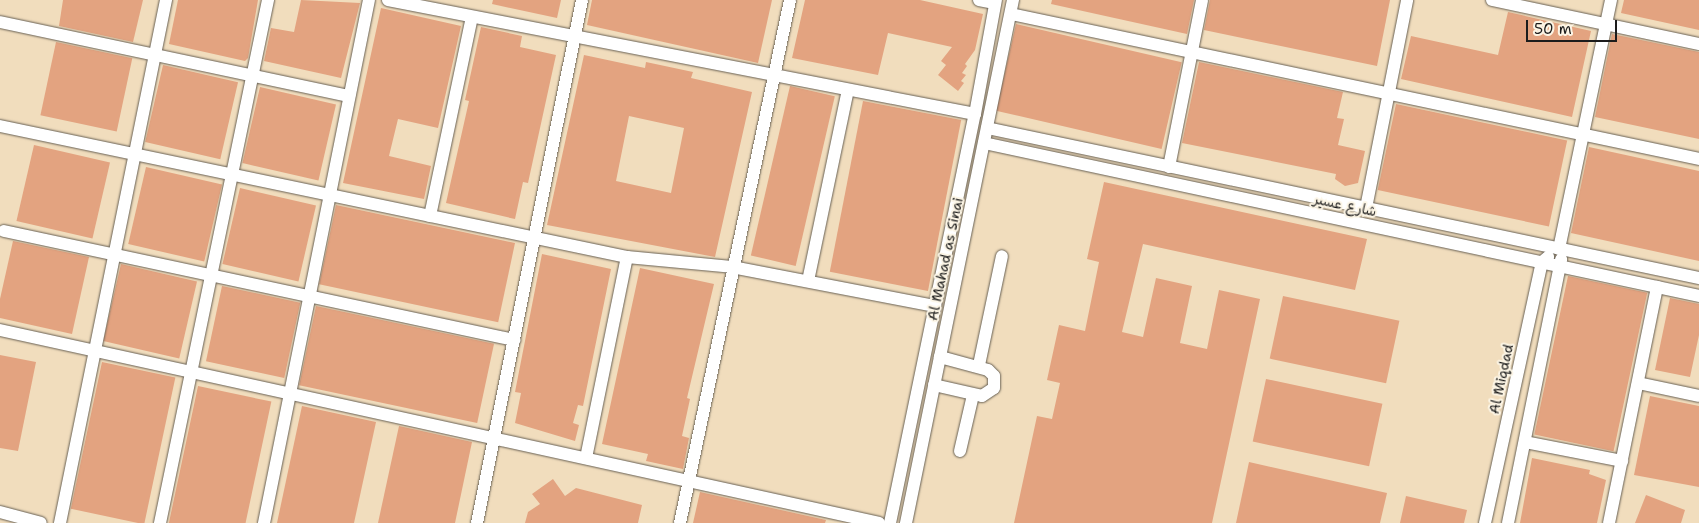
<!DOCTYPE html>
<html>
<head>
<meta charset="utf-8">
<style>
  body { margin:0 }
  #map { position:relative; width:1699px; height:523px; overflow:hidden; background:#f1ddbd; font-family:"Shantell Sans","Playpen Sans Arabic",sans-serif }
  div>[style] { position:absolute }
  .building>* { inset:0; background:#e3a380; transform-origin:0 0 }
  .roads { filter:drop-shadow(0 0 1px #676054) drop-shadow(0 0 1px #676054) }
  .minor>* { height:12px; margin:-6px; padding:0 6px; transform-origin:6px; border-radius:6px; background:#fff }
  span { translate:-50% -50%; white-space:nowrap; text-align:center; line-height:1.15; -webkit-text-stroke:4px #fcf5e5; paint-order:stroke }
  .street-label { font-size:14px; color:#1c1c1c }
  .scale { position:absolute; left:1526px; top:20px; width:91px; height:22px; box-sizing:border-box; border:2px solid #1c1c1c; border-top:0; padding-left:6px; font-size:15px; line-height:18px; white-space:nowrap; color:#1c1c1c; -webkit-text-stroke:4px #fcf5e5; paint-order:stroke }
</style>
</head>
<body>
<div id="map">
  <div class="building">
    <i style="clip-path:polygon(63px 0,143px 0,133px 42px,59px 26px)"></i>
    <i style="clip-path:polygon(178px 0,258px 0,248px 58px,245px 61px,169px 44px)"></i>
    <i style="clip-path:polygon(301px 0,360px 3px,341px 78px,264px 61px,271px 28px,294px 32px)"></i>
    <i style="clip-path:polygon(493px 0,561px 0,557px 18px,492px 4px)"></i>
    <i style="clip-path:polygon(592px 0,772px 0,758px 63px,587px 25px)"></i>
    <i style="clip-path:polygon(805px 0,920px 0,983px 14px,975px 50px,965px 64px,967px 66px,962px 73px,966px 75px,961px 81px,964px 83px,958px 91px,938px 75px,946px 65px,941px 61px,952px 47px,888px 33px,878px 75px,792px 58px)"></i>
    <i style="clip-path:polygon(1052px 0,1194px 0,1187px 34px,1051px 4px)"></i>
    <i style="clip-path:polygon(1210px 0,1390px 0,1377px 66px,1204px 30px)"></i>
    <i style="clip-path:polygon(1624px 0,1699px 0,1699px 30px,1621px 13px)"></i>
    <i style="clip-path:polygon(381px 8px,461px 26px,438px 128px,398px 119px,389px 156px,431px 166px,424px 199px,343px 183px)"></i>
    <i style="clip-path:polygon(1508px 12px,1591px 31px,1572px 117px,1401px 79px,1411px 36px,1498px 55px)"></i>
    <i style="left:1016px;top:24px;width:170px;height:89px;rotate:13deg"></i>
    <i style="clip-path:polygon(481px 27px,522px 36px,520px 47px,556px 55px,528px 183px,523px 182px,515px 219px,446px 203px,469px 101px,465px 100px)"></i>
    <i style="clip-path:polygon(1612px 34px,1699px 52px,1699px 139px,1595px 117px)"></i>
    <i style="left:56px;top:42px;width:78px;height:75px;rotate:12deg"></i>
    <i style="clip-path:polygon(evenodd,584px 55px,645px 68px,646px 62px,693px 72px,691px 78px,752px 92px,715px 257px,547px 225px,584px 55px,629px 116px,684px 128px,671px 193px,616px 181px,629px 116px)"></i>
    <i style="clip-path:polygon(1199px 62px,1343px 92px,1337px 118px,1344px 119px,1338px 145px,1365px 151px,1358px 183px,1345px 186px,1335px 179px,1336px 174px,1182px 143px)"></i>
    <i style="left:163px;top:65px;width:77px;height:79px;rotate:13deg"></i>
    <i style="left:790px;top:86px;width:46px;height:174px;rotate:13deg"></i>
    <i style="left:260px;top:87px;width:78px;height:78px;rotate:13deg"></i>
    <i style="left:863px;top:101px;width:100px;height:174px;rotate:11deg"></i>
    <i style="left:1396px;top:104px;width:175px;height:88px;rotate:12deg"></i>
    <i style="left:34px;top:145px;width:78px;height:78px;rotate:13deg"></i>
    <i style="clip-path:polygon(1589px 147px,1699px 171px,1699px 261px,1571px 233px)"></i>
    <i style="left:146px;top:167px;width:78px;height:79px;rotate:13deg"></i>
    <i style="clip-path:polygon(1104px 182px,1367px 239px,1355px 290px,1143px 244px,1122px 332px,1143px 337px,1156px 278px,1192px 286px,1180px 343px,1207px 349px,1219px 290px,1260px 299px,1212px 523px,1014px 523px,1037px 416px,1052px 419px,1060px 383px,1047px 380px,1059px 325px,1085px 331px,1099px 262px,1087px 259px)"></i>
    <i style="left:240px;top:188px;width:78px;height:78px;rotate:13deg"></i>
    <i style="left:336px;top:205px;width:183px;height:81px;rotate:12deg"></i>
    <i style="clip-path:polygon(13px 241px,89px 257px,72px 334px,0 318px,0 299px)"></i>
    <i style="clip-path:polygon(542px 254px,611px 269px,583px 406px,578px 405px,573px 423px,579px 425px,575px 441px,515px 423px,521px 393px,515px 392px)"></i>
    <i style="left:121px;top:264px;width:78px;height:79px;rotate:13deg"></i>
    <i style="clip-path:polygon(640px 268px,714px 284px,687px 398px,690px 399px,682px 436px,689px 438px,683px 469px,646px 461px,648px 454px,602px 444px)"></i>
    <i style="left:1568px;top:276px;width:81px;height:162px;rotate:12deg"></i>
    <i style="left:222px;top:286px;width:80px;height:77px;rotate:12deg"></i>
    <i style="left:1283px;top:296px;width:119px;height:64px;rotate:12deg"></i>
    <i style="clip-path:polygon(1670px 298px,1699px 304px,1699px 335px,1690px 377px,1655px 370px)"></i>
    <i style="left:316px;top:306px;width:182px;height:81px;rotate:12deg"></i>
    <i style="clip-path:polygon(0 355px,36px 362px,18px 451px,0 448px)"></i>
    <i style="left:102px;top:362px;width:75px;height:150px;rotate:12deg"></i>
    <i style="left:1266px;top:379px;width:119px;height:64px;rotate:12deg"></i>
    <i style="left:198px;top:386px;width:75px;height:140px;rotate:12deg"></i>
    <i style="clip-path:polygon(1650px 396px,1699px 406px,1699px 487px,1634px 475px)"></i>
    <i style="clip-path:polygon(302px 406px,376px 422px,354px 523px,277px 523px)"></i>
    <i style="clip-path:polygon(399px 426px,472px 442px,455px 523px,378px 523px)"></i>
    <i style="clip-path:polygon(1532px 458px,1590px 470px,1589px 474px,1606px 480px,1597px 523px,1520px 523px)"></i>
    <i style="clip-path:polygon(1249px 462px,1387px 493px,1380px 523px,1236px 523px)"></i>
    <i style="clip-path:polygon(553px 479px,565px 496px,576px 488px,642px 505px,638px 523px,525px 523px,528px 512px,540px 504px,532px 494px)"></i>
    <i style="clip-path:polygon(700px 492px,826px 520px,825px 523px,693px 523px)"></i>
    <i style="clip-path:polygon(1646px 495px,1685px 510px,1681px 523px,1635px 523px)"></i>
    <i style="clip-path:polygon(1406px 496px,1467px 510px,1464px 523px,1400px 523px)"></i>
  </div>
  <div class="roads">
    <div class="minor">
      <i style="left:388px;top:0;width:598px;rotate:10.99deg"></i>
      <i style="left:979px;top:0;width:16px;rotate:11deg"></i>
      <i style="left:1492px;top:0;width:212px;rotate:12deg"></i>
      <i style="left:1011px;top:14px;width:703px;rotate:11.9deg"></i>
      <i style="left:0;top:22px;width:357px;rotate:12deg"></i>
      <i style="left:0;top:126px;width:641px;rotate:11.8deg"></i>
      <i style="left:627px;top:257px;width:105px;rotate:5.4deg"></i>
      <i style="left:732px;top:267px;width:207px;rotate:10.9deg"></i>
      <i style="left:987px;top:128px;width:728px;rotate:11.9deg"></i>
      <i style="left:984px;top:143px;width:731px;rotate:12.08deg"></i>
      <i style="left:1169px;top:167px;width:170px;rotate:-78.8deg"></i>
      <i style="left:1366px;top:208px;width:212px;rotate:-78.8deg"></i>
      <i style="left:430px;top:216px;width:203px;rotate:-78.1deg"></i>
      <i style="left:4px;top:231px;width:522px;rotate:12.06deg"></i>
      <i style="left:1559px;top:249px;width:254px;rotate:-78.2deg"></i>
      <i style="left:808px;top:281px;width:195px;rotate:-78.2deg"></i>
      <i style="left:0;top:330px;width:900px;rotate:12.38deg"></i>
      <i style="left:979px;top:365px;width:111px;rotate:-78.1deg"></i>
      <i style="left:1638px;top:383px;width:62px;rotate:12deg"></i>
      <i style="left:934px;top:385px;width:49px;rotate:12.9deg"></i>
      <i style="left:982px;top:396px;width:14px;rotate:-34deg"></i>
      <i style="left:994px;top:388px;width:12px;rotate:-90deg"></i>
      <i style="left:994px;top:376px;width:8px;rotate:-135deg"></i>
      <i style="left:988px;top:370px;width:50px;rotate:-164.8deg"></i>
      <i style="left:1525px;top:442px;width:99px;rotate:11.1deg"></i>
      <i style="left:960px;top:451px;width:57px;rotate:-76.9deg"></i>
      <i style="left:586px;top:458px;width:205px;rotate:-78.5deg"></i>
      <i style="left:0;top:512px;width:42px;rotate:15deg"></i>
      <i style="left:60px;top:523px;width:534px;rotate:-78.54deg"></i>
      <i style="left:160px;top:523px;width:534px;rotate:-78.33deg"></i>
      <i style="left:264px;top:523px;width:533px;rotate:-78.65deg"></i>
      <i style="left:477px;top:523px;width:533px;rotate:-78.65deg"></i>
      <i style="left:680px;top:523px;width:534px;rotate:-78.12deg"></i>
      <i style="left:890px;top:523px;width:418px;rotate:-78.3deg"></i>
      <i style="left:975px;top:114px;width:116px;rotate:-79.6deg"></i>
      <i style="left:906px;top:523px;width:534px;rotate:-78.44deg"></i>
      <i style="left:1485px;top:523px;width:267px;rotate:-77.7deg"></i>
      <i style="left:1542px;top:262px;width:8px;rotate:-40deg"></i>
      <i style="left:1508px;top:523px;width:269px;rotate:-78.6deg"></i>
      <i style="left:1609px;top:523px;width:241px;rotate:-78.5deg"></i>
    </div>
  </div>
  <div class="street-label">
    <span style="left:1345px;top:205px;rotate:12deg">شارع عسير</span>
    <span style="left:945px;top:259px;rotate:-78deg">Al Mahad as Sinai</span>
    <span style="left:1501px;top:379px;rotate:-78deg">Al Miqdad</span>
  </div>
  <div class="scale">50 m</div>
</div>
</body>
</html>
